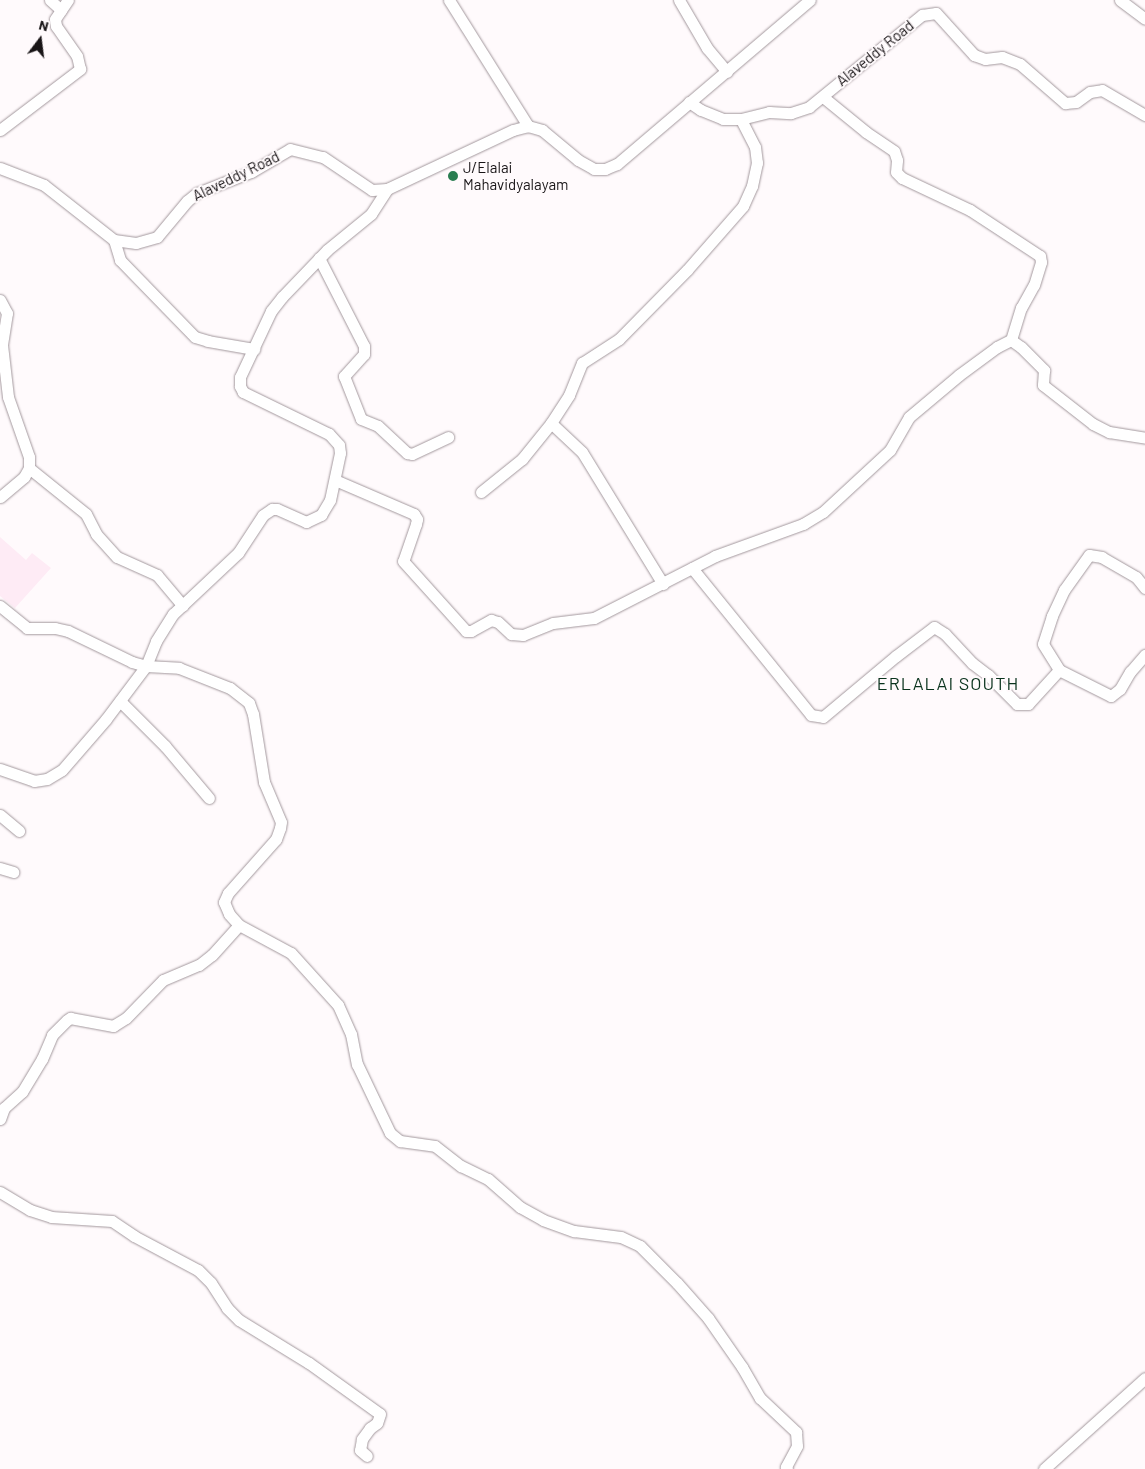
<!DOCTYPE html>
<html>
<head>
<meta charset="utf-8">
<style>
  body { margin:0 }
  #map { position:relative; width:1145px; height:1469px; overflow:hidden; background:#fffafc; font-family:Barlow,sans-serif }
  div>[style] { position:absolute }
  .built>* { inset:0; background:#feebf5 }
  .roads { filter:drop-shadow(0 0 1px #a3989d) drop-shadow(0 0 1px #a3989d) }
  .minor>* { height:11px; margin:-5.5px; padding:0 5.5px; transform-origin:5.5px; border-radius:5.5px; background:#fff }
  .dots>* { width:14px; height:14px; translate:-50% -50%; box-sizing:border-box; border:2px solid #fffafc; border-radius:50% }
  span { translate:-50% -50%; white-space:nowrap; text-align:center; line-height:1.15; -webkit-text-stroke:4px #fffafc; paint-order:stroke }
  .street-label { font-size:15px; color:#191517 }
  .poi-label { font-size:15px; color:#191517 }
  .left { translate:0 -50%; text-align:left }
  .quarter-label { font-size:18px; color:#0a331d; letter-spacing:1px }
  .north { position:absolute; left:15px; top:15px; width:50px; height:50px; -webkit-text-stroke:4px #fffafc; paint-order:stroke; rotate:15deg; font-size:14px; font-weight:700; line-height:20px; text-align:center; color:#191517 }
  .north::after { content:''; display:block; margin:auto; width:18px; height:22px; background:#191517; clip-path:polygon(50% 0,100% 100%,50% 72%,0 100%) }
</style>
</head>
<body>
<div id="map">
  <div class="built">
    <i style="clip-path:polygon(0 537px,26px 560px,32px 553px,51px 568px,15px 608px,0 596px)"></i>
  </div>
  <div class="roads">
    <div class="minor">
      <i style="left:50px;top:0;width:15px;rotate:42deg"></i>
      <i style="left:449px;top:0;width:149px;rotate:57.9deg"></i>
      <i style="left:679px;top:0;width:56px;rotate:59.7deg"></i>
      <i style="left:707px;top:48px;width:31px;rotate:50deg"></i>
      <i style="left:1120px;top:0;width:31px;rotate:37deg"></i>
      <i style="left:689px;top:102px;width:14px;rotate:34deg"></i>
      <i style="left:701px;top:110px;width:24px;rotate:22deg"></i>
      <i style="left:723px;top:119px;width:18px"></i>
      <i style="left:741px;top:119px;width:29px;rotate:-14deg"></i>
      <i style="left:769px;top:112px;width:22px;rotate:3deg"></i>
      <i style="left:791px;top:113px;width:19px;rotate:-18deg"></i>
      <i style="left:809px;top:107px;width:146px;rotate:-39.2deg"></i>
      <i style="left:922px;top:15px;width:14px;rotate:-8deg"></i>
      <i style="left:936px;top:13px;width:57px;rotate:47.9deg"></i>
      <i style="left:974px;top:55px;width:12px;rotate:20deg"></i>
      <i style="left:985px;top:59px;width:17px;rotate:-7deg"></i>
      <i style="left:1002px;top:57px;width:19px;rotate:21deg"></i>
      <i style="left:1020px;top:64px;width:60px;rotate:40.9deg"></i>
      <i style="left:1065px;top:103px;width:11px;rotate:-5deg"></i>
      <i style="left:1076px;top:102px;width:17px;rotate:-36deg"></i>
      <i style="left:1090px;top:92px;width:12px;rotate:-9deg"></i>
      <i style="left:1102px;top:90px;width:50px;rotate:30.2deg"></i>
      <i style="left:0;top:130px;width:101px;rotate:-37.3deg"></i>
      <i style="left:80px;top:69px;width:13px;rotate:-103deg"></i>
      <i style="left:77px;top:56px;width:37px;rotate:-125deg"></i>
      <i style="left:56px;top:26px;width:7px;rotate:-98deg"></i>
      <i style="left:55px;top:19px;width:23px;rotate:-56deg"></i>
      <i style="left:0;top:168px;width:47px;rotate:21.1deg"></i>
      <i style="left:44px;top:185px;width:89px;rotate:38.2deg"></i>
      <i style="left:114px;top:240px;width:22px;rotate:8deg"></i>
      <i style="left:136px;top:243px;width:22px;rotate:-16deg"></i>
      <i style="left:157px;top:237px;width:47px;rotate:-50.2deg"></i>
      <i style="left:187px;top:201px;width:13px;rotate:-39deg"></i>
      <i style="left:197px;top:193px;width:58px;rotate:-21.3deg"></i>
      <i style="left:251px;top:172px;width:45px;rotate:-30.5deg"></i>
      <i style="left:290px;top:149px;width:34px;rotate:14deg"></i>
      <i style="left:323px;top:157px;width:59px;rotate:34deg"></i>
      <i style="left:372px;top:190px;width:15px;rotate:-4deg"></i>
      <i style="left:387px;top:189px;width:139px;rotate:-25.1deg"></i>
      <i style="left:513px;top:130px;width:16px;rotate:-15deg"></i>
      <i style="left:528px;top:126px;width:15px;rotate:16deg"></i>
      <i style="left:542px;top:130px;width:47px;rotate:39.8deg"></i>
      <i style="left:578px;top:160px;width:18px;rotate:29deg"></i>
      <i style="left:594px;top:169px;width:11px"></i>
      <i style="left:605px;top:169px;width:13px;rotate:-23deg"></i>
      <i style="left:617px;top:164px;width:253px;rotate:-40.4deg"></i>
      <i style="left:114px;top:240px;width:21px;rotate:73deg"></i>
      <i style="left:120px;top:260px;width:107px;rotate:45.8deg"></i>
      <i style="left:195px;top:337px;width:14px;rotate:17deg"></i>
      <i style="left:208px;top:341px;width:47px;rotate:9.9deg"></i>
      <i style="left:319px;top:258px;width:99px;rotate:62.9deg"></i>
      <i style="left:364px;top:346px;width:8px;rotate:90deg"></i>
      <i style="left:364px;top:354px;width:30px;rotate:132deg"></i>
      <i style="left:344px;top:376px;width:46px;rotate:68.4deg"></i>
      <i style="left:361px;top:419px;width:18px;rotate:22deg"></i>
      <i style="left:378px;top:426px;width:40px;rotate:43deg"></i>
      <i style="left:407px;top:453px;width:5px;rotate:11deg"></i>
      <i style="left:412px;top:454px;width:40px;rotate:-25deg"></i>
      <i style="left:0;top:300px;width:15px;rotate:62deg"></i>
      <i style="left:7px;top:313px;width:32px;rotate:99deg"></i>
      <i style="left:2px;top:345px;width:52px;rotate:83.4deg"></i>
      <i style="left:8px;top:397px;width:64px;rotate:70.7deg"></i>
      <i style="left:29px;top:457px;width:11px;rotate:90deg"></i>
      <i style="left:29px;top:468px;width:10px;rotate:119deg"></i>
      <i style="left:24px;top:477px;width:31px;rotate:140deg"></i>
      <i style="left:1011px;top:340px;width:12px;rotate:35deg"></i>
      <i style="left:1021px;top:347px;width:33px;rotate:45deg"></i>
      <i style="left:1044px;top:370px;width:15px;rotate:94deg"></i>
      <i style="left:1043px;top:385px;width:63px;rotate:38deg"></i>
      <i style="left:1093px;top:424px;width:18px;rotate:27deg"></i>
      <i style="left:1109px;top:432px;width:36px;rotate:9deg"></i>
      <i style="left:551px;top:423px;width:42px;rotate:43.1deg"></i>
      <i style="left:582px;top:452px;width:155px;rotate:58.5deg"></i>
      <i style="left:29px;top:468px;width:73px;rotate:38.9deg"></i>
      <i style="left:86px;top:514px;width:22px;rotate:63deg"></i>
      <i style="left:96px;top:534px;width:31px;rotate:48deg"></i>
      <i style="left:117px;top:557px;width:44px;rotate:24.2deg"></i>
      <i style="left:157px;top:575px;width:40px;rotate:50deg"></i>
      <i style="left:335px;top:480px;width:86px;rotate:23.3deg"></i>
      <i style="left:414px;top:514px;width:6px;rotate:59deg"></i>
      <i style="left:417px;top:519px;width:5px;rotate:101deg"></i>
      <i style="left:416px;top:524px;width:39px;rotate:109deg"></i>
      <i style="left:403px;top:561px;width:94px;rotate:48deg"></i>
      <i style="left:466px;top:631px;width:5px"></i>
      <i style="left:471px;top:631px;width:23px;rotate:-29deg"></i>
      <i style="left:491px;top:620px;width:7px;rotate:16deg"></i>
      <i style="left:498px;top:622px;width:18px;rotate:43deg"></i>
      <i style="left:511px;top:634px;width:12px;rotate:5deg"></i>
      <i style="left:523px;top:635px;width:32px;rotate:-22deg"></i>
      <i style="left:553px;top:623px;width:41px;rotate:-7deg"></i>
      <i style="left:594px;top:618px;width:136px;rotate:-27.1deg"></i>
      <i style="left:715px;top:556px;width:94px;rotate:-20deg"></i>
      <i style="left:803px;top:524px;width:23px;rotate:-31deg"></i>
      <i style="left:823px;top:512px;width:91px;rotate:-42.8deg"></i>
      <i style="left:890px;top:450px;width:38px;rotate:-60deg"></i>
      <i style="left:909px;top:417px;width:65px;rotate:-40deg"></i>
      <i style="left:959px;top:375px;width:47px;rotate:-36.4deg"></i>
      <i style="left:997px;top:347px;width:16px;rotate:-27deg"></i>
      <i style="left:1011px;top:340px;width:34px;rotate:-73deg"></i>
      <i style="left:1021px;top:308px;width:26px;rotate:-61deg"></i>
      <i style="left:1034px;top:285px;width:24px;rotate:-73deg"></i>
      <i style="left:1041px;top:262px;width:6px;rotate:-99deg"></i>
      <i style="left:1040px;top:256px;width:84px;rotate:-146.7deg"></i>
      <i style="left:970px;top:210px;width:75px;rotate:-154.8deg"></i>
      <i style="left:902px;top:178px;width:8px;rotate:-135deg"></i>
      <i style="left:896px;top:172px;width:12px;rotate:-85deg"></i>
      <i style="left:897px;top:160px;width:9px;rotate:-108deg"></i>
      <i style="left:894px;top:151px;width:34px;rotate:-146deg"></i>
      <i style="left:866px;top:132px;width:55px;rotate:-140.9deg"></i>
      <i style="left:481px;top:492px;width:53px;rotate:-38.8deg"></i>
      <i style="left:522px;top:459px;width:46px;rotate:-51.1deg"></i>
      <i style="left:551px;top:423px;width:33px;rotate:-57deg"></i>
      <i style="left:569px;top:395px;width:35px;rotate:-68deg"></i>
      <i style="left:582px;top:363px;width:44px;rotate:-33deg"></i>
      <i style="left:619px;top:339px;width:97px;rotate:-45.4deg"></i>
      <i style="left:687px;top:270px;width:85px;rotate:-48.8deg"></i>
      <i style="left:743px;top:206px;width:22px;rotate:-66deg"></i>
      <i style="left:752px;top:186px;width:24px;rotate:-78deg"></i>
      <i style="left:757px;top:163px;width:16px;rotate:-97deg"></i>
      <i style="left:755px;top:147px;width:31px;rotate:-117deg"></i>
      <i style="left:692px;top:568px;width:189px;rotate:51deg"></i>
      <i style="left:811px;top:715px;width:12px;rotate:9deg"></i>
      <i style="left:823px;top:717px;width:95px;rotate:-39.9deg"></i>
      <i style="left:896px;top:656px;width:48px;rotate:-37.3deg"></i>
      <i style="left:934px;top:627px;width:13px;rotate:32deg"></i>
      <i style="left:945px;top:634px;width:40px;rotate:47deg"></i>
      <i style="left:972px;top:663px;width:20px;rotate:37deg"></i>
      <i style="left:988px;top:675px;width:41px;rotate:45deg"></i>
      <i style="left:1017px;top:704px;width:11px"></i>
      <i style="left:1028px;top:704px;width:46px;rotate:-47.6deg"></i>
      <i style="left:1145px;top:588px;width:14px;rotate:-129deg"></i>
      <i style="left:1136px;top:577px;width:39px;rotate:-150deg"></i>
      <i style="left:1102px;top:557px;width:13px;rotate:-171deg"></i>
      <i style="left:1089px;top:555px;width:43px;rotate:125.5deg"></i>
      <i style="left:1064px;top:590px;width:29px;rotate:115deg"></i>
      <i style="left:1052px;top:616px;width:29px;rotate:108deg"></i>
      <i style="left:1043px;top:644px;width:31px;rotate:58deg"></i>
      <i style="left:1059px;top:670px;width:58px;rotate:26.6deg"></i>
      <i style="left:1111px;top:696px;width:11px;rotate:-38deg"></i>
      <i style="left:1120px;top:689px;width:20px;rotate:-60deg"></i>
      <i style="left:1130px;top:672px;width:23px;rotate:-49deg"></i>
      <i style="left:0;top:606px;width:35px;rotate:39deg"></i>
      <i style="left:27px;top:628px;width:28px"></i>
      <i style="left:55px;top:628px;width:13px;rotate:13deg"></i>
      <i style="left:68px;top:631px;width:71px;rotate:25.8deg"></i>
      <i style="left:132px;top:662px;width:15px;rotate:16deg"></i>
      <i style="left:146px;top:666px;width:33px;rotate:3deg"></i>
      <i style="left:179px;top:668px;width:55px;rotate:21.4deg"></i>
      <i style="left:230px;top:688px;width:24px;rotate:38deg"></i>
      <i style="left:249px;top:703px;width:12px;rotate:70deg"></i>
      <i style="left:253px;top:714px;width:69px;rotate:80.8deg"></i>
      <i style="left:264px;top:782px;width:43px;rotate:67deg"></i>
      <i style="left:281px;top:822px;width:6px;rotate:99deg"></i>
      <i style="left:280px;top:828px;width:12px;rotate:110deg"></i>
      <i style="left:276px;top:839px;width:72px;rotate:131.6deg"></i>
      <i style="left:228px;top:893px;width:10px;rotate:114deg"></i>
      <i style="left:224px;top:902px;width:13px;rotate:67deg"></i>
      <i style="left:229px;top:914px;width:15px;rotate:48deg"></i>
      <i style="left:239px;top:925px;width:59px;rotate:28.3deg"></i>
      <i style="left:291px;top:953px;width:70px;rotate:47.9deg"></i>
      <i style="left:338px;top:1005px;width:32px;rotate:66deg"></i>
      <i style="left:351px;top:1034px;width:31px;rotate:79deg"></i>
      <i style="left:357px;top:1064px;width:76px;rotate:64.4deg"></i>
      <i style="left:390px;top:1133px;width:13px;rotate:39deg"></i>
      <i style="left:400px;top:1141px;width:35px;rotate:8deg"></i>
      <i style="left:435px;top:1146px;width:33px;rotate:38deg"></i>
      <i style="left:461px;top:1166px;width:30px;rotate:26deg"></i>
      <i style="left:488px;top:1179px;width:43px;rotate:41.2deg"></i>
      <i style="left:520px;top:1207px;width:26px;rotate:29deg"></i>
      <i style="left:543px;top:1220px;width:33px;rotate:20deg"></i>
      <i style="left:574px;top:1231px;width:47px;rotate:7.3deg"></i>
      <i style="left:621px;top:1237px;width:21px;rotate:25deg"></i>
      <i style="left:640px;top:1246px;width:52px;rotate:45deg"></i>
      <i style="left:677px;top:1283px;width:47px;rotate:48.5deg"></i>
      <i style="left:708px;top:1318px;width:60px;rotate:55.2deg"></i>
      <i style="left:742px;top:1367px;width:36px;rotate:60deg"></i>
      <i style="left:760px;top:1398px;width:50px;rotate:43.4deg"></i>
      <i style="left:796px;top:1432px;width:14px;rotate:86deg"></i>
      <i style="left:797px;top:1446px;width:24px;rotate:118deg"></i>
      <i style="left:786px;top:1467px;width:2px;rotate:63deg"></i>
      <i style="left:120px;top:701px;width:64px;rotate:45deg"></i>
      <i style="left:165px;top:746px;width:68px;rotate:49.8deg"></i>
      <i style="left:0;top:769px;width:36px;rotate:19deg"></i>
      <i style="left:34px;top:781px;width:13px;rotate:-9deg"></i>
      <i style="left:47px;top:779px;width:17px;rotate:-31deg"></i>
      <i style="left:62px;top:770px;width:67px;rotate:-49.2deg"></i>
      <i style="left:106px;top:719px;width:66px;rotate:-53deg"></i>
      <i style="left:146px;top:666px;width:27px;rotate:-68deg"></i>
      <i style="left:156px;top:641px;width:32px;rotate:-58deg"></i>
      <i style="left:173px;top:614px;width:89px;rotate:-43.2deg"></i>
      <i style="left:238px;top:553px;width:45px;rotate:-56.7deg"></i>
      <i style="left:263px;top:515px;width:11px;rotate:-34deg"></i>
      <i style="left:272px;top:509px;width:5px"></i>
      <i style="left:277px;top:509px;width:32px;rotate:24deg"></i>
      <i style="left:306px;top:522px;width:17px;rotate:-25deg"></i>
      <i style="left:321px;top:515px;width:17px;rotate:-59deg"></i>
      <i style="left:330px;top:500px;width:48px;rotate:-78deg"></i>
      <i style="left:340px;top:453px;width:8px;rotate:-97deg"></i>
      <i style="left:339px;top:445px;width:15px;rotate:-132deg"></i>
      <i style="left:329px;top:434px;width:96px;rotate:-154deg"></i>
      <i style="left:243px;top:392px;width:7px;rotate:-117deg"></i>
      <i style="left:240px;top:386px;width:9px;rotate:-90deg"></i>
      <i style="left:240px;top:377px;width:73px;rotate:-64.8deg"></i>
      <i style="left:271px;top:311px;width:18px;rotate:-52deg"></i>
      <i style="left:282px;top:297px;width:65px;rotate:-46.2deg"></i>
      <i style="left:327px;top:250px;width:57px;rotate:-39.3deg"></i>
      <i style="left:371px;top:214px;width:30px;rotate:-57deg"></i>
      <i style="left:0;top:815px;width:25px;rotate:40deg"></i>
      <i style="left:0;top:868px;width:14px;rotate:17deg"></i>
      <i style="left:0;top:1119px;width:12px;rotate:-70deg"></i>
      <i style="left:4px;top:1108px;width:24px;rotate:-42deg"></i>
      <i style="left:22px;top:1092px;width:39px;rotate:-59deg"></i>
      <i style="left:42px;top:1059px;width:26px;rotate:-67deg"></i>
      <i style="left:52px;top:1035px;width:21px;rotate:-45deg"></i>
      <i style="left:67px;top:1020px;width:4px;rotate:-34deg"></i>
      <i style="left:70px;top:1018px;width:44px;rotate:10.5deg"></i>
      <i style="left:113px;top:1026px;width:15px;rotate:-32deg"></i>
      <i style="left:126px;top:1018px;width:53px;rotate:-45.8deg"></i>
      <i style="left:163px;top:980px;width:39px;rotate:-23deg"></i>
      <i style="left:199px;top:965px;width:16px;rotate:-38deg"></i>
      <i style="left:212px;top:955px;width:40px;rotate:-48deg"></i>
      <i style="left:0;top:1192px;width:35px;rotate:31deg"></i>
      <i style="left:30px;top:1210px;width:22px;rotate:18deg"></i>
      <i style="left:51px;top:1217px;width:61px;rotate:3.8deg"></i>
      <i style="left:112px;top:1221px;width:27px;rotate:34deg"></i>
      <i style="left:134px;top:1236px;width:72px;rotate:28deg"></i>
      <i style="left:198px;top:1270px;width:18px;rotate:45deg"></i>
      <i style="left:211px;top:1283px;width:30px;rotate:57deg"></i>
      <i style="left:227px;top:1308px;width:17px;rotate:45deg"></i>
      <i style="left:239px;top:1320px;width:82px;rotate:31.6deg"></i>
      <i style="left:309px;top:1363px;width:87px;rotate:35.7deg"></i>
      <i style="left:380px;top:1414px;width:9px;rotate:108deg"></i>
      <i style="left:377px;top:1423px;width:9px;rotate:144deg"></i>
      <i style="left:370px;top:1428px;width:14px;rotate:126deg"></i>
      <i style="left:362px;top:1439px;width:11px;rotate:100deg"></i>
      <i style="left:360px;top:1450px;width:9px;rotate:41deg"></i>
      <i style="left:1044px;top:1469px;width:136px;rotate:-42deg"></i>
    </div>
  </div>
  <div class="dots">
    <i style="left:453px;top:176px;background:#297d50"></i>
  </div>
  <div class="street-label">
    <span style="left:875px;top:53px;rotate:-39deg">Alaveddy Road</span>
    <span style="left:236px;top:176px;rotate:-26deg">Alaveddy Road</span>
  </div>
  <div class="poi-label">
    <span class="left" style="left:463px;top:176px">J/Elalai<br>Mahavidyalayam</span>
  </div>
  <div class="quarter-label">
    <span style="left:948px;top:683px">ERLALAI SOUTH</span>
  </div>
  <div class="north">N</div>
</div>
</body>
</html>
